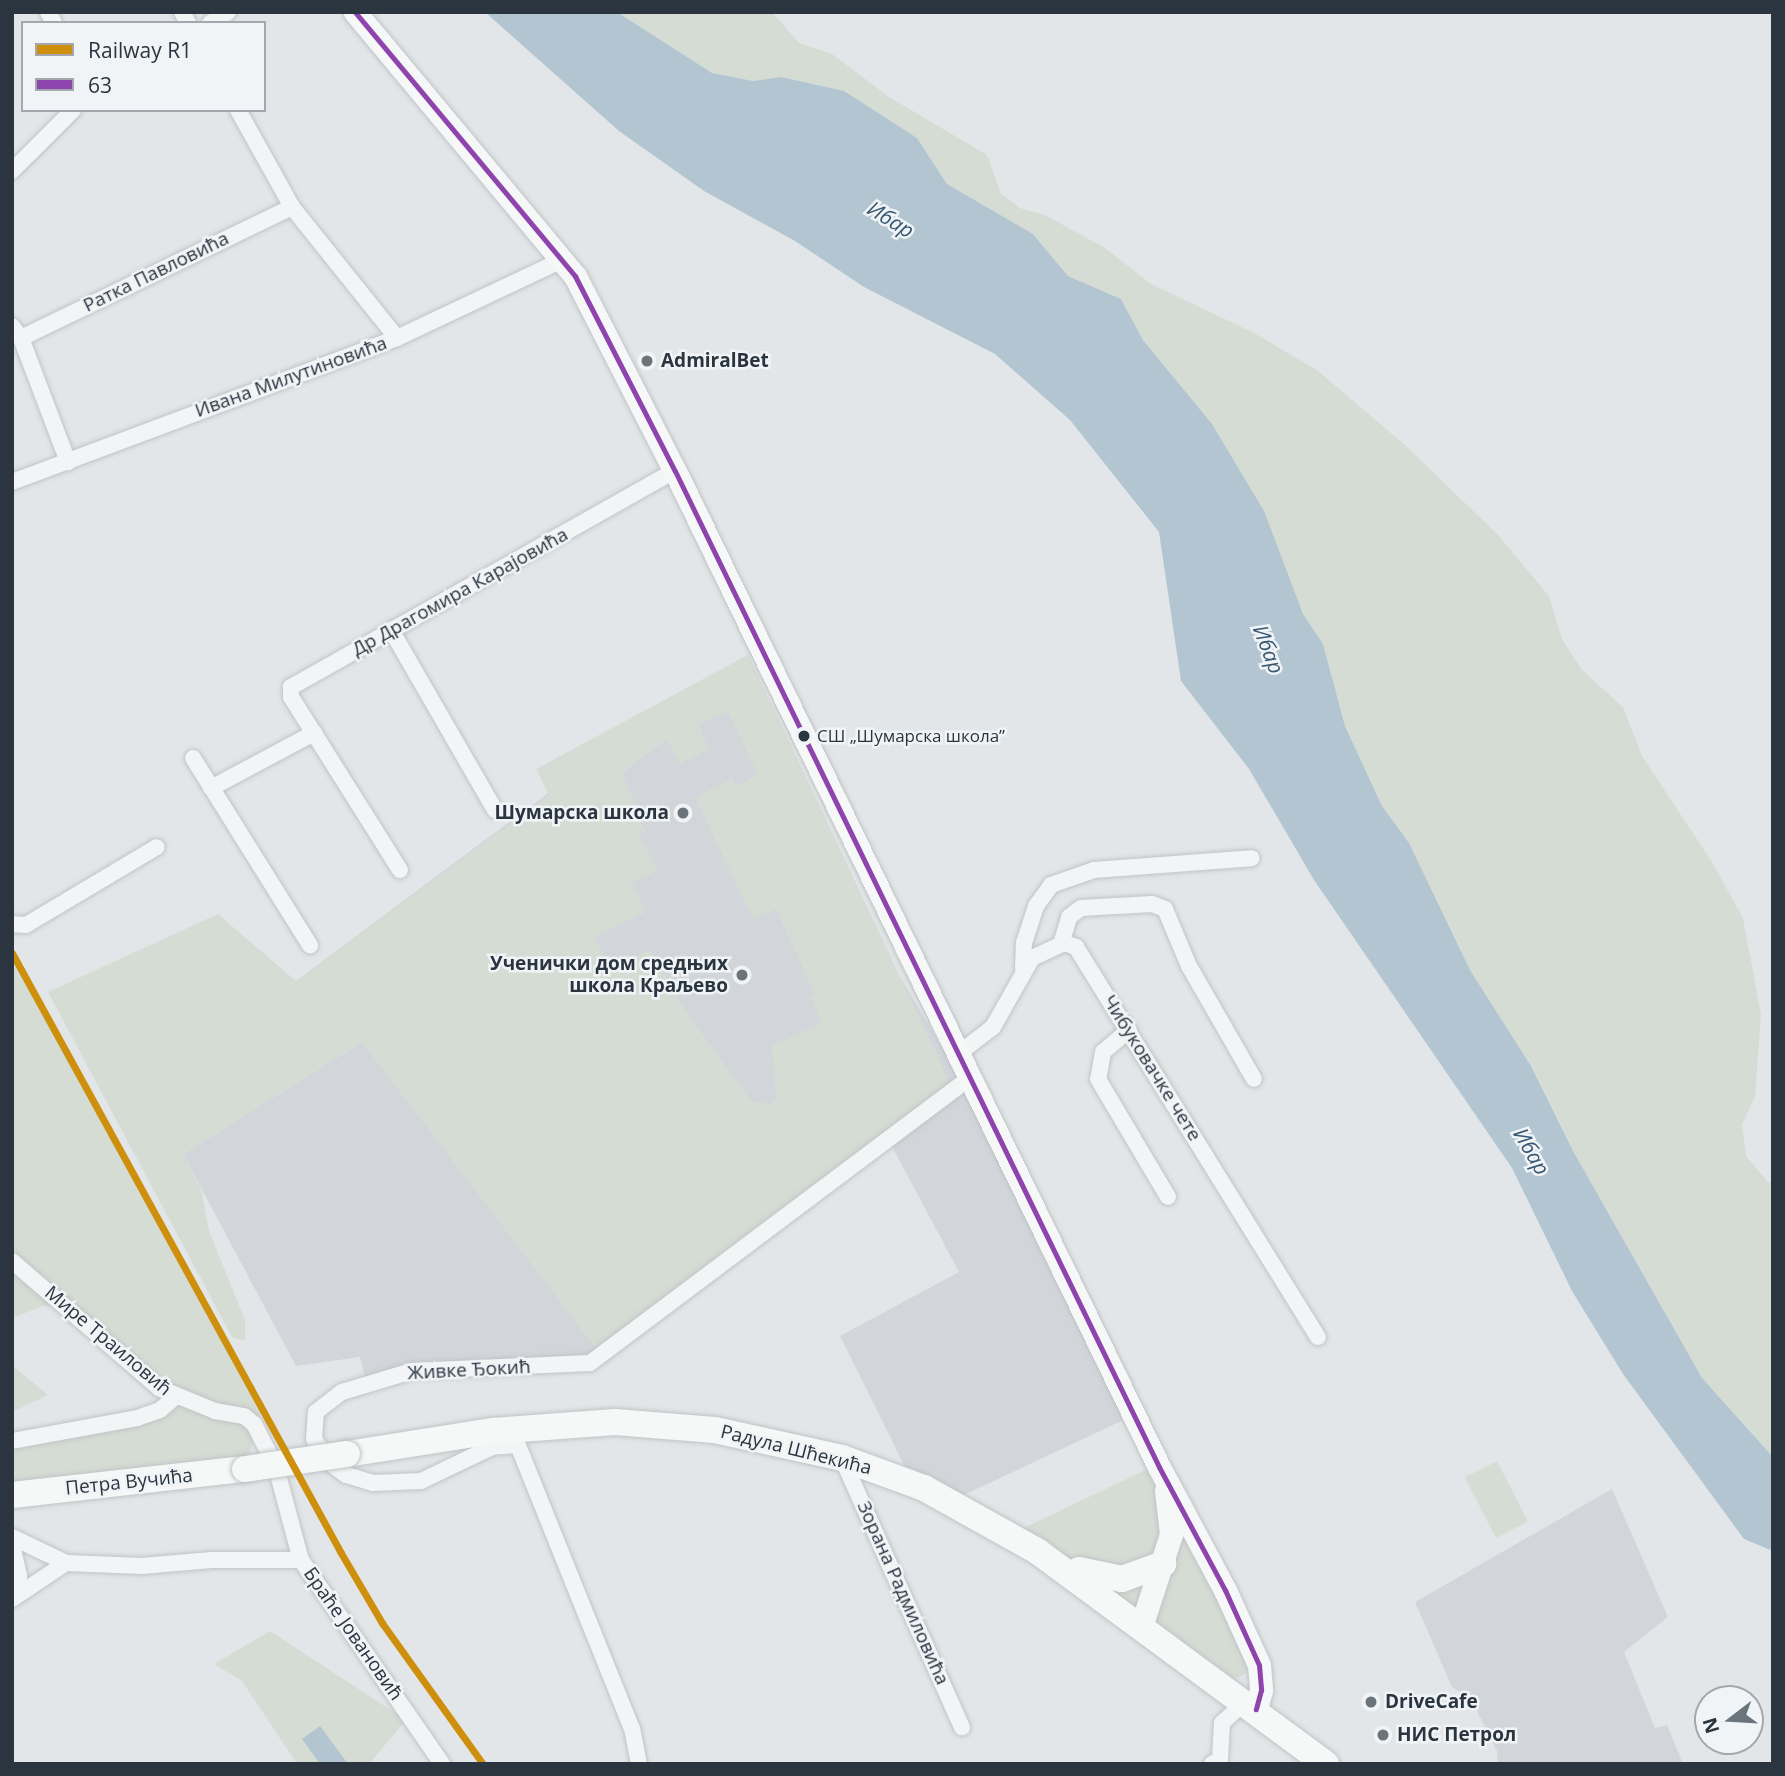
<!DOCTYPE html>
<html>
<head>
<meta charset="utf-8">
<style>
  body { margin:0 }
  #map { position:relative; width:1785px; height:1776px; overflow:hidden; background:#e3e6e8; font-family:"Open Sans",sans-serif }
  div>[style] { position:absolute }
  .built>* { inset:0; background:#d2d6db }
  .green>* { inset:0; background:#d5dcd4; transform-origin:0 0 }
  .water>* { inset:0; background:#b3c5d1 }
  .roads { filter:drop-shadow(0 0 2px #c1c4c6) drop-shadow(0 0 2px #c1c4c6) }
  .street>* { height:16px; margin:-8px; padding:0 8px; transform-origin:8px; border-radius:8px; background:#f2f4f5 }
  .secondary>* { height:23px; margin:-11.5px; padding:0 11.5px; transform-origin:11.5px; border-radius:11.5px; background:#f6f7f7 }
  .primary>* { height:26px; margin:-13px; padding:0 13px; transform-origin:13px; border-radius:13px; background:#f6f7f7 }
  .bridges { filter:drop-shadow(0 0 2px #c0c3c5) drop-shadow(0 0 2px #c0c3c5) }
  .primary-bridge>* { height:26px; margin:-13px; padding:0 13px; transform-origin:13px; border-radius:13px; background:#f6f7f7 }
  .bus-1>* { height:5px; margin:-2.5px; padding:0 2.5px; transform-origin:2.5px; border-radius:2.5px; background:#8e44ad }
  .rail-1>* { height:7px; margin:-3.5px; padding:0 3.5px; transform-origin:3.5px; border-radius:3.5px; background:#ce8f0d }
  .dots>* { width:19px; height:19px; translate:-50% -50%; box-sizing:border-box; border:4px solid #f1f4f7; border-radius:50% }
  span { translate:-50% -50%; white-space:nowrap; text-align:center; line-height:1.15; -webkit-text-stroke:5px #f1f4f7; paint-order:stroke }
  .bus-label { font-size:17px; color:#2b3540 }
  .left { translate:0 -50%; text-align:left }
  .street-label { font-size:19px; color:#2b3540 }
  .poi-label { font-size:19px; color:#2b3540; font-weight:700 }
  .right { translate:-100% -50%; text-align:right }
  .water-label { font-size:21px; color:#385771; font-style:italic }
  .frame { position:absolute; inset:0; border:14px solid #2b3540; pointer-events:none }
  .legend { position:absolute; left:21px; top:21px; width:245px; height:91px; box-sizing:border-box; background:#f1f4f7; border:2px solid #a2a8ae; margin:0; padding:9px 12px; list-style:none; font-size:21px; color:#2b3540 }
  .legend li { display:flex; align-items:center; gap:14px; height:35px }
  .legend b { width:35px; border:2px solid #a2a8ae }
  .north { position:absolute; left:1694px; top:1685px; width:70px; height:70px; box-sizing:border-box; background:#f1f4f7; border:2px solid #a2a8ae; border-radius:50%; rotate:253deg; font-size:19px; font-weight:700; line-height:28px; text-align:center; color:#2b3540 }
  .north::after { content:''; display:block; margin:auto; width:24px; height:32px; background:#6b737b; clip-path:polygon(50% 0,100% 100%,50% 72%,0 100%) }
</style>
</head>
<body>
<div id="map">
  <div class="built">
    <i style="clip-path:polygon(748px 655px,899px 975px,958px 1075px,848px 1167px,601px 1355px,366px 1383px,360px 1357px,296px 1366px,183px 1154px,362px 1042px,308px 972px,688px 689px)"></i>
    <i style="clip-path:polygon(970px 1078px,1134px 1415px,949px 1502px,913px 1483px,840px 1336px,959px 1272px,888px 1139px)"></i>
    <i style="clip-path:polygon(1612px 1489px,1668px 1617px,1624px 1652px,1655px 1728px,1667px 1725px,1683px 1764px,1498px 1764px,1497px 1751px,1471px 1699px,1452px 1687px,1415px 1602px)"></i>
  </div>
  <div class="green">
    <i style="clip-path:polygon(617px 12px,772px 12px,799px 43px,832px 54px,889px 97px,987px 155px,1001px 194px,1020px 208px,1045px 215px,1105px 248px,1151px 284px,1254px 333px,1317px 370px,1406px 446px,1498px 535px,1549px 596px,1562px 639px,1582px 670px,1623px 707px,1642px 756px,1712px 862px,1743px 918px,1761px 1014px,1755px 1097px,1742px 1124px,1746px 1156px,1768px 1182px,1773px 1182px,1773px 1457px,1702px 1378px,1573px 1151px,1531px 1066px,1470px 970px,1409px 843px,1382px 806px,1345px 726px,1323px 644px,1303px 614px,1212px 424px,1143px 340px,1121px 299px,1068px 276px,1033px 234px,947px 184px,917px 138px,781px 77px,753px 81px,712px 73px)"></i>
    <i style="clip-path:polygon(evenodd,748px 655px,952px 1087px,601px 1355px,362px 1042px,183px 1154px,201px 1189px,209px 1231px,245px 1320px,245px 1341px,232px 1337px,48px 992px,218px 914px,296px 981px,549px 795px,536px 769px,748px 655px,728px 711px,758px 775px,736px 786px,732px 779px,695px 797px,753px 919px,776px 909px,815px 994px,810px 996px,822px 1023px,772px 1046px,776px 1100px,769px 1104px,751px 1101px,687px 1013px,649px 949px,610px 973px,595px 936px,646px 912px,632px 883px,657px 871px,636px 828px,647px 835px,622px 773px,667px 739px,680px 764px,709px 749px,698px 725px,728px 711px)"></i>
    <i style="clip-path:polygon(12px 953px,262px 1409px,245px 1469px,12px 1494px,12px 1441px,137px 1418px,175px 1397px,67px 1308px,43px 1306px,12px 1318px)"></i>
    <i style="clip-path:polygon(12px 1365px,48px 1395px,12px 1412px)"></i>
    <i style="left:1497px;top:1461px;width:68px;height:36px;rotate:63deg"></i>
    <i style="clip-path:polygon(1158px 1464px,1251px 1666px,1242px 1676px,1232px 1679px,1009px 1535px)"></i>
    <i style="clip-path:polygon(270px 1631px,406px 1720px,369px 1764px,297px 1764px,242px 1681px,214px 1664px)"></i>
  </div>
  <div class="water">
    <i style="clip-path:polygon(485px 12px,617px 12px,712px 73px,753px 81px,781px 77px,844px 91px,917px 138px,947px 184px,1033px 234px,1068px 276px,1121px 299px,1143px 340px,1212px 424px,1264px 511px,1303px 614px,1323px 644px,1345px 726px,1382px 806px,1409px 843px,1470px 970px,1531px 1066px,1573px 1151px,1702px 1378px,1773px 1457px,1773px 1551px,1744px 1539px,1623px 1374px,1572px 1291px,1512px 1168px,1314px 880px,1249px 769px,1181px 681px,1159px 532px,1070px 420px,995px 354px,864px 287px,795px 241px,704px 191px,619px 131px)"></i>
    <i style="clip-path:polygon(320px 1726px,348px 1764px,320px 1764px,302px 1739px)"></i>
  </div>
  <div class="roads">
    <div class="street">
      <i style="left:48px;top:12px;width:13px;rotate:61deg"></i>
      <i style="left:182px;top:12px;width:13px;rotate:61deg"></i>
      <i style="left:210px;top:23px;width:21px;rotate:-31deg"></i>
      <i style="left:238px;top:110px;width:111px;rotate:60.9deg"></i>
      <i style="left:292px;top:207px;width:168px;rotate:51.3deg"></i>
      <i style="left:12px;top:171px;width:86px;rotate:-45deg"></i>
      <i style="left:12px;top:326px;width:15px;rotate:53deg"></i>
      <i style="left:21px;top:338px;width:133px;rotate:69.2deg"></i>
      <i style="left:21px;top:338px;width:301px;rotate:-25.8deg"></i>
      <i style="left:12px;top:482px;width:411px;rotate:-20.5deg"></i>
      <i style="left:397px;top:338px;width:185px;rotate:-25.3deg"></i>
      <i style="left:391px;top:630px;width:208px;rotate:60deg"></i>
      <i style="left:193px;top:758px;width:221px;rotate:58deg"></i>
      <i style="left:211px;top:788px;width:117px;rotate:-28.1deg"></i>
      <i style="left:400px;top:870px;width:204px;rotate:-122.2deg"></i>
      <i style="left:291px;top:697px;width:10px;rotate:-90deg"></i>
      <i style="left:291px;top:687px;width:441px;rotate:-29.4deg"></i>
      <i style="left:12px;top:924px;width:14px;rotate:4deg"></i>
      <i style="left:26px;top:925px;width:152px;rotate:-30.8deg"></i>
      <i style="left:1061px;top:944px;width:28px;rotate:-73deg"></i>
      <i style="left:1069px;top:917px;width:15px;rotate:-37deg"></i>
      <i style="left:1081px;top:908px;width:71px;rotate:-3.2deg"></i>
      <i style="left:1152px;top:904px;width:14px;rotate:21deg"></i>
      <i style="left:1165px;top:909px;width:62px;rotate:67.2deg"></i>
      <i style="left:1189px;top:966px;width:130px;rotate:60.1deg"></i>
      <i style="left:1023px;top:968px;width:25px;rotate:-88deg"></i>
      <i style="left:1024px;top:943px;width:39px;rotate:-72deg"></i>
      <i style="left:1036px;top:906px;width:26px;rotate:-54deg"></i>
      <i style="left:1051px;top:885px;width:46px;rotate:-19.2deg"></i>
      <i style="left:1094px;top:870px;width:158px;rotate:-4.3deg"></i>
      <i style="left:1129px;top:1030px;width:34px;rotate:140deg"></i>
      <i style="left:1103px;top:1052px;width:27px;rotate:100deg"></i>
      <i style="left:1098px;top:1079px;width:137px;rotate:59.3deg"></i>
      <i style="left:958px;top:1054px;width:44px;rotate:-37.6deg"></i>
      <i style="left:993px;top:1027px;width:79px;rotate:-60.5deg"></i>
      <i style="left:1032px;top:958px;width:35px;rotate:-25deg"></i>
      <i style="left:1064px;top:943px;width:13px;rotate:18deg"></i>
      <i style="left:1076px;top:947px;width:459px;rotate:58.2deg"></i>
      <i style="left:12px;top:1261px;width:194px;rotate:40.8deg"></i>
      <i style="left:159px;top:1388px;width:61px;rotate:22.3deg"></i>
      <i style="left:215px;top:1411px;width:29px;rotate:10deg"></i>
      <i style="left:244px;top:1416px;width:13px;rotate:39deg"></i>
      <i style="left:254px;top:1424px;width:48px;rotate:62.9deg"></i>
      <i style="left:276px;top:1467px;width:96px;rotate:75deg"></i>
      <i style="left:301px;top:1560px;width:248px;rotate:55.3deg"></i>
      <i style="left:12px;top:1441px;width:127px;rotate:-10.4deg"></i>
      <i style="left:137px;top:1418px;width:24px;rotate:-19deg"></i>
      <i style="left:160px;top:1410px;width:20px;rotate:-41deg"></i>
      <i style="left:842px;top:1458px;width:295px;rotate:66deg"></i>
      <i style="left:12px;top:1537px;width:60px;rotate:25.7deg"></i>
      <i style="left:66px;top:1563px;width:76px;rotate:2.3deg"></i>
      <i style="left:142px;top:1566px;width:70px;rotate:-4.9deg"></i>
      <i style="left:212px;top:1560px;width:89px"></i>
      <i style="left:12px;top:1545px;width:32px;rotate:77deg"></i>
      <i style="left:19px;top:1576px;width:17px;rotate:115deg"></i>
      <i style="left:12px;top:1599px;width:65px;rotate:-33.7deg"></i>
      <i style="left:639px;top:1764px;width:36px;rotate:-101deg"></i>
      <i style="left:632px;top:1729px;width:306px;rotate:-111.9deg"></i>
      <i style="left:518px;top:1445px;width:26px;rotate:176deg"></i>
      <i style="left:492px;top:1447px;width:79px;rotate:154.4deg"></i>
      <i style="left:421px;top:1481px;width:48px;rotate:177.6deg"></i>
      <i style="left:373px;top:1483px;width:28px;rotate:-163deg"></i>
      <i style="left:346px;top:1475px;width:21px;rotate:-143deg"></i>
      <i style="left:329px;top:1462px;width:27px;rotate:-123deg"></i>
      <i style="left:314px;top:1439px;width:27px;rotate:-86deg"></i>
      <i style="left:316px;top:1412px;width:33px;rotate:-38deg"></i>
      <i style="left:342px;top:1392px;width:73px;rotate:-16.7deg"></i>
      <i style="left:412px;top:1371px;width:178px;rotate:-2.6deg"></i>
      <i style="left:590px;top:1363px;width:475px;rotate:-36.9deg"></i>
      <i style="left:1212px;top:1764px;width:9px;rotate:-27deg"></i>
      <i style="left:1220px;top:1760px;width:37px;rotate:-87deg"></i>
      <i style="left:1222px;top:1723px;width:33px;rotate:-43deg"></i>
    </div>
    <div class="secondary">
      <i style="left:355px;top:12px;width:344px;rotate:50.2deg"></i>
      <i style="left:575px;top:276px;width:219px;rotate:62.9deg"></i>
      <i style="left:675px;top:471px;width:1107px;rotate:64.08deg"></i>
      <i style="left:1159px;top:1467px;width:140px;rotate:61.8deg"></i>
      <i style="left:1225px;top:1590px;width:82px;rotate:65.6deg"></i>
      <i style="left:1259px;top:1665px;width:25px;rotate:85deg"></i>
      <i style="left:1261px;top:1690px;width:20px;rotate:105deg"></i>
      <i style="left:1142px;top:1624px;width:95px;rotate:-72.1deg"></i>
      <i style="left:1171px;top:1534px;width:44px;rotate:-96.5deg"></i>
    </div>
    <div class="primary">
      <i style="left:347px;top:1454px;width:148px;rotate:-9deg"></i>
      <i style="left:493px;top:1431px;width:122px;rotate:-4.2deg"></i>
      <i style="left:615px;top:1422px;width:100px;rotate:4.6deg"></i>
      <i style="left:715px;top:1430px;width:130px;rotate:12.4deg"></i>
      <i style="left:842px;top:1458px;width:87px;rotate:20.1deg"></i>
      <i style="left:924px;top:1488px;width:129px;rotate:29.1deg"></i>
      <i style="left:1037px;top:1551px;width:359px;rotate:36.4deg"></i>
      <i style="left:12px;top:1495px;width:234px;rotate:-6.4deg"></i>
      <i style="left:1079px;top:1570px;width:44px;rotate:11.8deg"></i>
      <i style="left:1122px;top:1579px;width:44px;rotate:-20.1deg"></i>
    </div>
  </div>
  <div class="bridges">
    <div class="primary-bridge">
      <i style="left:245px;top:1469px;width:103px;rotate:-8.4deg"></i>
    </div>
  </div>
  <div class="bus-1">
    <i style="left:355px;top:12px;width:344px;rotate:50.2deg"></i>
    <i style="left:575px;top:276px;width:219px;rotate:62.9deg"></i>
    <i style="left:675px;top:471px;width:1107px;rotate:64.08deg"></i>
    <i style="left:1159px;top:1467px;width:140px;rotate:61.8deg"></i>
    <i style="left:1225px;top:1590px;width:82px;rotate:65.6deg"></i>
    <i style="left:1259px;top:1665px;width:25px;rotate:85deg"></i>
    <i style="left:1261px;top:1690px;width:20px;rotate:105deg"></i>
  </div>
  <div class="rail-1">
    <i style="left:12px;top:953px;width:684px;rotate:61.26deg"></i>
    <i style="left:341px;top:1553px;width:81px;rotate:59.6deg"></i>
    <i style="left:382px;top:1623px;width:173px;rotate:54.4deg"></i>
  </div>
  <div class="dots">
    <i style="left:647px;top:361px;background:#6b737b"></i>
    <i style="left:804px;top:736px;background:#2b3540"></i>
    <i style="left:683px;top:813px;background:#6b737b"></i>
    <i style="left:742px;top:975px;background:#6b737b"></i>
    <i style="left:1371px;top:1702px;background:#6b737b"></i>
    <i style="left:1383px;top:1735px;background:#6b737b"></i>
  </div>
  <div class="bus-label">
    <span class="left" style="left:817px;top:736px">СШ „Шумарска школа”</span>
  </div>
  <div class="street-label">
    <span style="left:156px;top:272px;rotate:-26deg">Ратка Павловића</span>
    <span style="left:291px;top:377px;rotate:-20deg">Ивана Милутиновића</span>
    <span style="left:460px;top:592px;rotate:-29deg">Др Драгомира Карајовића</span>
    <span style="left:1152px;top:1068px;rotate:58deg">Чибуковачке чете</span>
    <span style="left:108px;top:1341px;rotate:40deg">Мире Траиловић</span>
    <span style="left:469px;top:1370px;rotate:-3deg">Живке Ђокић</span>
    <span style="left:796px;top:1450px;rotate:14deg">Радула Шћекића</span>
    <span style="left:129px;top:1482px;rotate:-6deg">Петра Вучића</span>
    <span style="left:903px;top:1593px;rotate:66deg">Зорана Радмиловића</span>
    <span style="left:353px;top:1634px;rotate:55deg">Браће Јовановић</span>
  </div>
  <div class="poi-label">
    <span class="left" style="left:661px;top:361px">AdmiralBet</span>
    <span class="right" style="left:669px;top:813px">Шумарска школа</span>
    <span class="right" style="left:728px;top:975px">Ученички дом средњих<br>школа Краљево</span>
    <span class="left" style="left:1385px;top:1702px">DriveCafe</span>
    <span class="left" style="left:1397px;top:1735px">НИС Петрол</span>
  </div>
  <div class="water-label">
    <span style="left:891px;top:219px;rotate:32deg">Ибар</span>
    <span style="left:1269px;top:649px;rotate:69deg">Ибар</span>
    <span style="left:1532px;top:1151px;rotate:60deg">Ибар</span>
  </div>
  <div class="frame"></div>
  <ul class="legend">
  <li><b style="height:9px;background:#ce8f0d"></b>Railway R1</li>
  <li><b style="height:9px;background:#8e44ad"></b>63</li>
  </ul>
  <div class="north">N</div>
</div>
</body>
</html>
